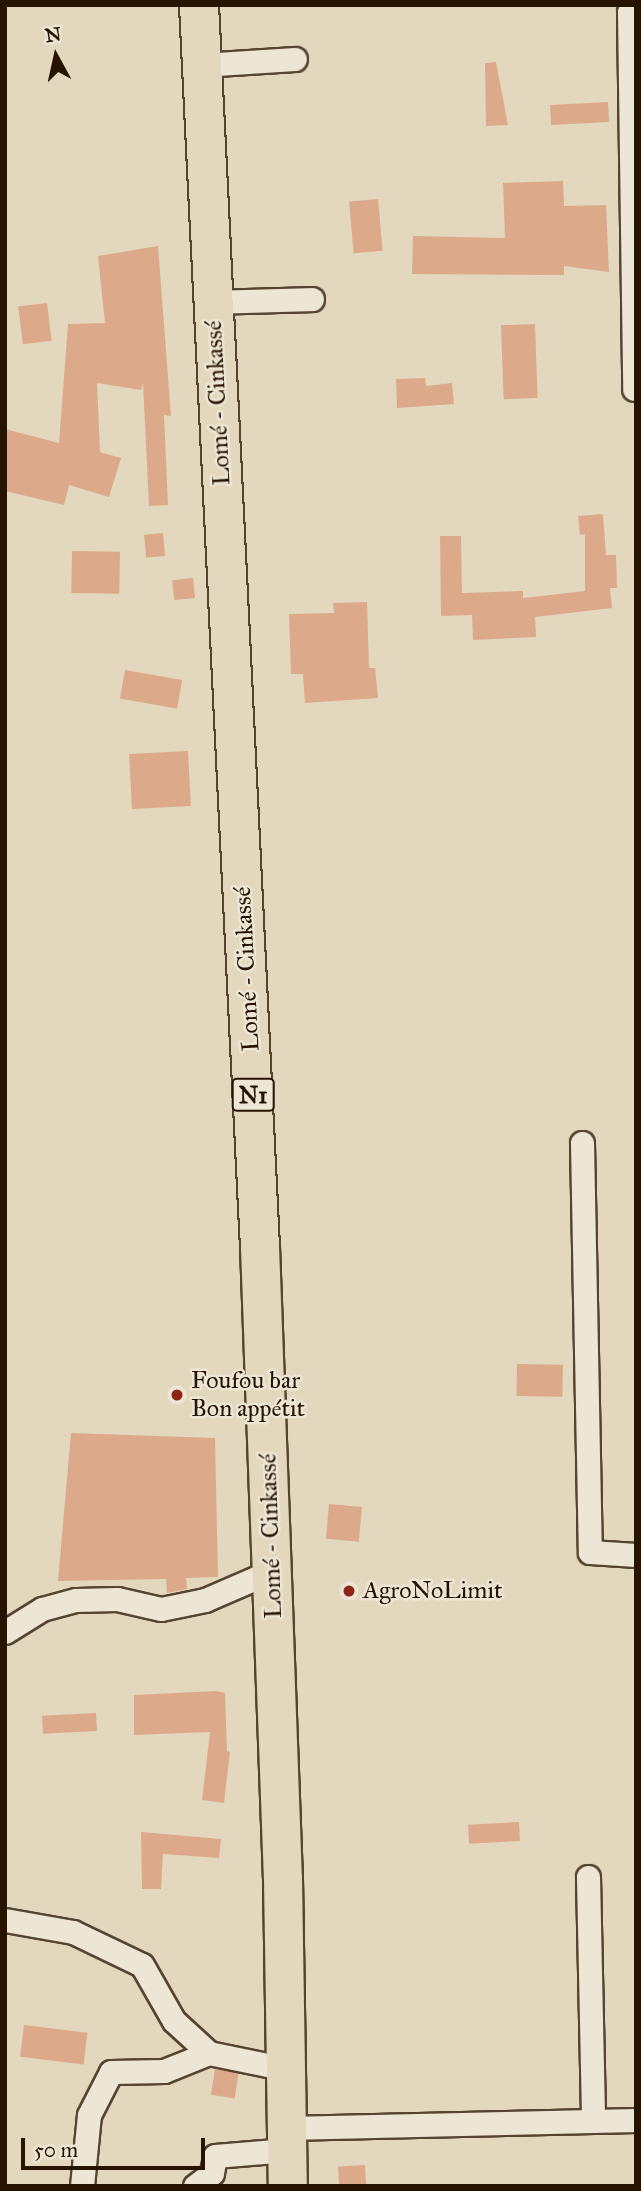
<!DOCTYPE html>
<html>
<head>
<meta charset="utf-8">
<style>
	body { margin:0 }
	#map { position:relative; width:641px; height:2191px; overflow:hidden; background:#e3d8be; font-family:"IM FELL Great Primer",serif }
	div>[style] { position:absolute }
	.building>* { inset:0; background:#dcaa8a; transform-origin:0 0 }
	.roads { filter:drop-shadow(2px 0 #554430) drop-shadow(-2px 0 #554430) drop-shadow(0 2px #554430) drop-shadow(0 -2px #554430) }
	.minor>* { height:23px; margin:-11.5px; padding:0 11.5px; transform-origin:11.5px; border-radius:11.5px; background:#ede6d5 }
	.trunk>* { height:38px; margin:-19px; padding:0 19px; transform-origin:19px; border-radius:19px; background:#e3d8be }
	.dots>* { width:19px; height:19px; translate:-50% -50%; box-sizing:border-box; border:4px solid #ede6d5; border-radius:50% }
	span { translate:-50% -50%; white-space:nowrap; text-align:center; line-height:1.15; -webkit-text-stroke:5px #ede6d5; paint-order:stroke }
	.shield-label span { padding:2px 5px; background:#ede6d5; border:2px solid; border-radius:5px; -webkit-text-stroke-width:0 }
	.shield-label { font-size:23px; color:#261300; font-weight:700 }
	.street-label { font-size:24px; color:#261300 }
	.poi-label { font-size:24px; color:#261300 }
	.left { translate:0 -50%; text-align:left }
	.frame { position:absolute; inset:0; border:7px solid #261300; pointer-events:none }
	.north { position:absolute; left:21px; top:21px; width:70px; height:70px; -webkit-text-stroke:5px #ede6d5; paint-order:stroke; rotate:352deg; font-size:19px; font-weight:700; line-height:28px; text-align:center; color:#261300 }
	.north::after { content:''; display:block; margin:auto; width:24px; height:32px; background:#261300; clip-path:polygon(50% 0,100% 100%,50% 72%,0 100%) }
	.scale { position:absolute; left:21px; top:2138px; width:184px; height:32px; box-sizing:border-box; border:4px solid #261300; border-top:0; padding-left:9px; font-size:21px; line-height:24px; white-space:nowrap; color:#261300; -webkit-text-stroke:5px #ede6d5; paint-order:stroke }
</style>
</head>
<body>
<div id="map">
	<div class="building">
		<div style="clip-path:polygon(496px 62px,508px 125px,486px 126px,485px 63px)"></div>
		<div style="left:608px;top:102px;width:20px;height:58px;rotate:87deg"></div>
		<div style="clip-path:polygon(563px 181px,564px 206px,606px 205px,609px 272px,564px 266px,564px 275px,412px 274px,413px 236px,505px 238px,503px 183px)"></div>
		<div style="left:378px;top:199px;width:52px;height:29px;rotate:85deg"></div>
		<div style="clip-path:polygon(158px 246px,171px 416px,164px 415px,168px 505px,149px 506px,143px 383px,141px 390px,97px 383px,100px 452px,121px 458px,109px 497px,69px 485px,64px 505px,5px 491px,5px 429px,59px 443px,68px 324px,105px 323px,98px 256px)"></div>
		<div style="left:47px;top:303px;width:38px;height:29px;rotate:83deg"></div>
		<div style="left:535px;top:324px;width:74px;height:34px;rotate:88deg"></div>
		<div style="clip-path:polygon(425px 378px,426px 386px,452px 383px,454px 404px,397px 408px,396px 379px)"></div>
		<div style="clip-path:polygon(603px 514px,606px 555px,616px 555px,617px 588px,610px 588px,612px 608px,535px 617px,536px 637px,473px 640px,472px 615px,441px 616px,440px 536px,461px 536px,462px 593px,523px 591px,523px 598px,585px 591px,585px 534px,580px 535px,578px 516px)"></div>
		<div style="left:163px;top:533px;width:23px;height:19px;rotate:85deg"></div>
		<div style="left:72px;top:551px;width:48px;height:42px;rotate:1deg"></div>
		<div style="left:193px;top:578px;width:20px;height:21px;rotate:84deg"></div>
		<div style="clip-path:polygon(367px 602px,369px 668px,375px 668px,378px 698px,305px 703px,303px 674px,291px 674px,289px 614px,334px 613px,333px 603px)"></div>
		<div style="left:125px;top:670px;width:58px;height:29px;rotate:10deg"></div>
		<div style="left:188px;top:751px;width:55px;height:59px;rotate:87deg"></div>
		<div style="left:517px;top:1364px;width:46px;height:32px;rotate:1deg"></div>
		<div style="clip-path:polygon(71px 1433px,215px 1438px,218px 1577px,186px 1578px,187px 1589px,167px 1593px,166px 1579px,58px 1581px)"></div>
		<div style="left:329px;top:1504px;width:33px;height:35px;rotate:5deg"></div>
		<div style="clip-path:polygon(216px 1691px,225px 1693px,227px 1751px,230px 1752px,224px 1803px,202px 1800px,210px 1732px,134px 1735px,134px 1695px)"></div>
		<div style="left:96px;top:1713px;width:18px;height:54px;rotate:87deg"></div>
		<div style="left:519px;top:1822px;width:19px;height:51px;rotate:87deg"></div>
		<div style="clip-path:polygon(141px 1832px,221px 1839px,219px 1858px,163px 1854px,161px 1889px,142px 1889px)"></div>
		<div style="left:24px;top:2025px;width:64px;height:32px;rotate:7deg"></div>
		<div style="left:215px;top:2069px;width:24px;height:26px;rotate:9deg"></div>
		<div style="left:365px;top:2165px;width:21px;height:27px;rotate:87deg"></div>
	</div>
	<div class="roads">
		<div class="minor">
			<div style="left:629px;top:12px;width:377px;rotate:89.2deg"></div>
			<div style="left:201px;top:65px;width:94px;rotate:-3.7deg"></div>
			<div style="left:213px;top:302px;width:99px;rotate:-1.7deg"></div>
			<div style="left:582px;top:1143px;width:409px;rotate:88.9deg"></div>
			<div style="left:590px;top:1552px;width:46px;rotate:3.7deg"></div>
			<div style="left:5px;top:1632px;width:44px;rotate:-31.9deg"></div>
			<div style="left:42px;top:1609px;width:35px;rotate:-15deg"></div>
			<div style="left:76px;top:1600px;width:41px;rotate:-1.4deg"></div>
			<div style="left:117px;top:1599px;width:45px;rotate:12.8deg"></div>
			<div style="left:161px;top:1609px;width:45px;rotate:-11.6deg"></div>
			<div style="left:205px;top:1600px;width:73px;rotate:-23.4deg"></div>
			<div style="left:588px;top:1877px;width:244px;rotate:88.8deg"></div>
			<div style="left:5px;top:1920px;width:69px;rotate:10deg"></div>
			<div style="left:73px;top:1932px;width:76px;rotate:25.6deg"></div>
			<div style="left:142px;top:1965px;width:64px;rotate:60.3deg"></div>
			<div style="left:174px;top:2021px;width:47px;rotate:42.4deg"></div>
			<div style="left:209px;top:2053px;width:79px;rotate:11.7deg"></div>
			<div style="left:287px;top:2128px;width:349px;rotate:-1.3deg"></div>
			<div style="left:82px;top:2186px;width:71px;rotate:-84.4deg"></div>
			<div style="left:89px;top:2115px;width:48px;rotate:-62.9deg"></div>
			<div style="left:111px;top:2072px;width:53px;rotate:-1.1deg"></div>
			<div style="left:164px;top:2071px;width:48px;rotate:-21.8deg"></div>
			<div style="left:195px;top:2186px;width:21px;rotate:-37deg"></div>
			<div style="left:212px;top:2173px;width:17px;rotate:-80deg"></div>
			<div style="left:215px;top:2156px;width:72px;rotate:-4.8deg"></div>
		</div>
		<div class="trunk">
			<div style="left:199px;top:5px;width:1243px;rotate:87.19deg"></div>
			<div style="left:260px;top:1247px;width:632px;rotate:87.92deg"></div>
			<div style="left:283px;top:1879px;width:307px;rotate:89.1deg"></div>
		</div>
	</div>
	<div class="dots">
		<div style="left:177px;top:1395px;background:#8f2418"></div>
		<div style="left:349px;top:1591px;background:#8f2418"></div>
	</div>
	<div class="shield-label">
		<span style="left:253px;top:1095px">N1</span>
	</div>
	<div class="street-label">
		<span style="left:218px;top:403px;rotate:-93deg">Lomé - Cinkassé</span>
		<span style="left:247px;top:969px;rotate:-93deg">Lomé - Cinkassé</span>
		<span style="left:271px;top:1536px;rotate:-92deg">Lomé - Cinkassé</span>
	</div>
	<div class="poi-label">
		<span class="left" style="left:191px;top:1395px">Foufou bar<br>Bon appétit</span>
		<span class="left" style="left:363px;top:1591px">AgroNoLimit</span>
	</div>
	<div class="frame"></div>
	<div class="north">N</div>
	<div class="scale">50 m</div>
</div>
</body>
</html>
